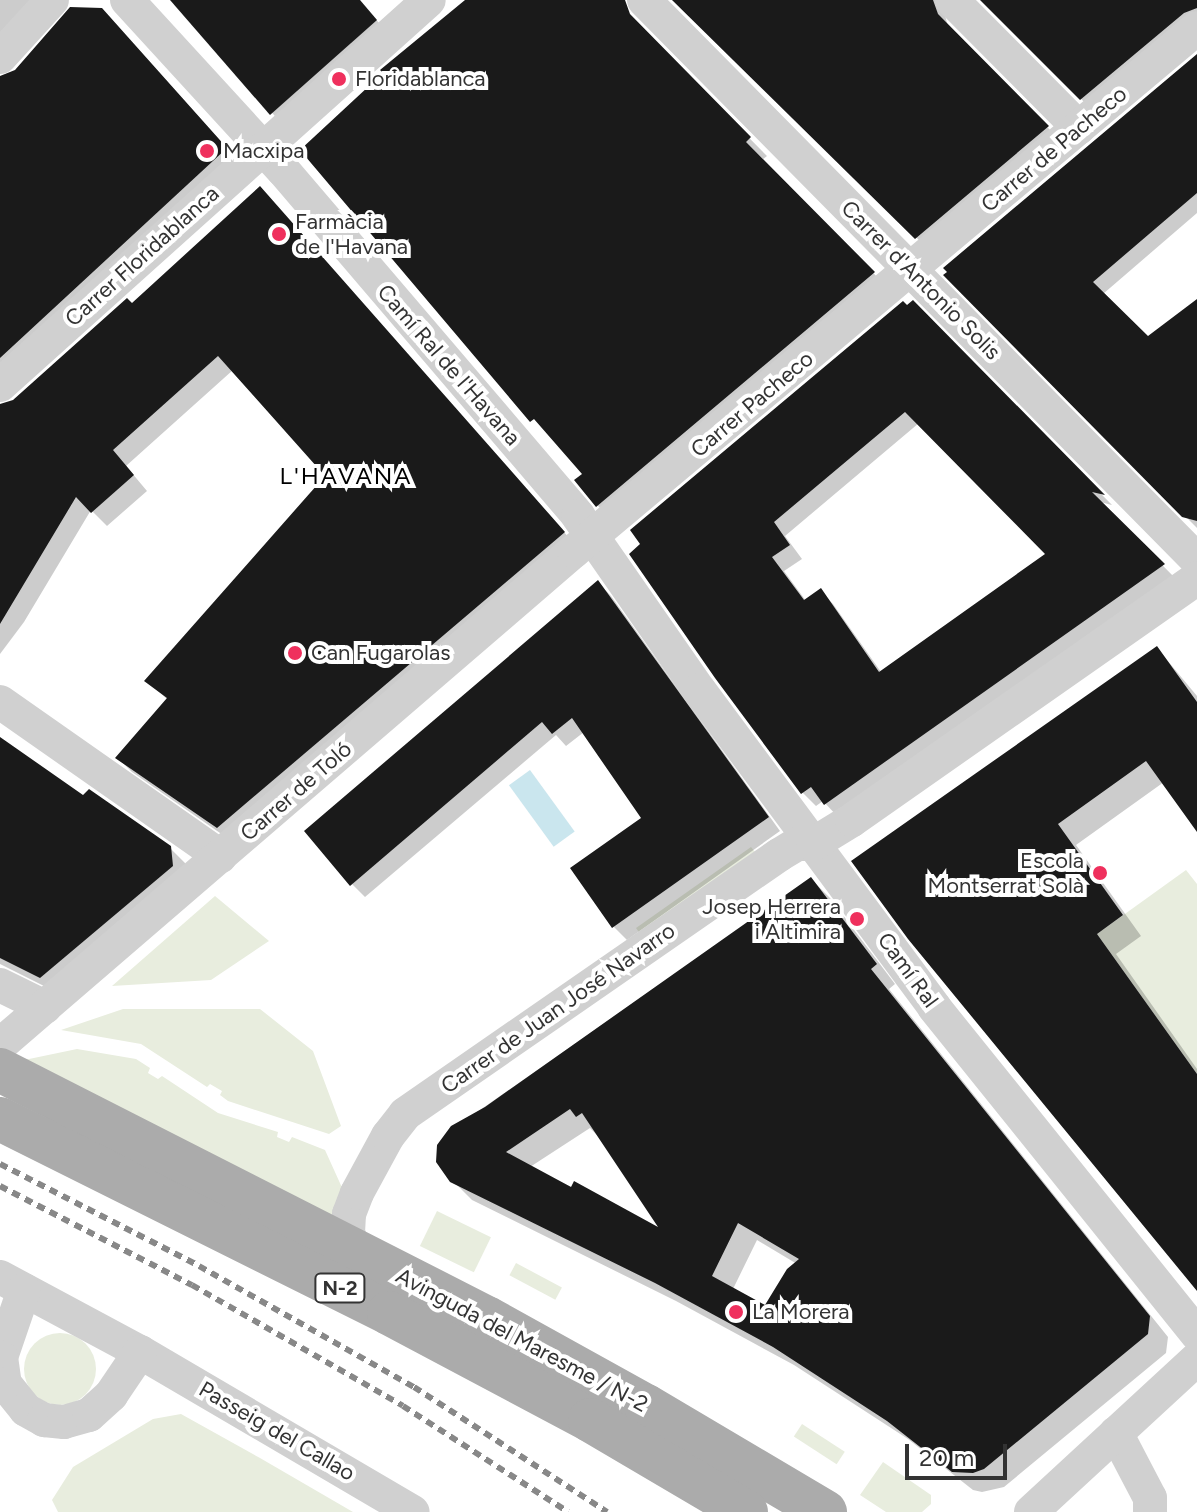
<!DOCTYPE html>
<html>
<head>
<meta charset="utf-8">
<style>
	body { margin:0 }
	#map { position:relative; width:1197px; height:1512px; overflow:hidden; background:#fff; font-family:Figtree,sans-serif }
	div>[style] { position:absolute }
	.green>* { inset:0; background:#e8edde; transform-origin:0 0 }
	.round { border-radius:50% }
	.water>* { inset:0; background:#cae6ee; transform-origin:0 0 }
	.shadow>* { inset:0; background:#0003 }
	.building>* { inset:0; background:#1a1a1a }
	.minor>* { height:34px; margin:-17px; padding:0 17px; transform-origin:17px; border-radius:17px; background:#d0d0d0 }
	.primary>* { height:44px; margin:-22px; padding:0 22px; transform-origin:22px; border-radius:22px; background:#ababab }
	.rail>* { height:6px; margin-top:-3px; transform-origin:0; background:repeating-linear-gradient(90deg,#888 0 8px,transparent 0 14px) }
	.dots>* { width:22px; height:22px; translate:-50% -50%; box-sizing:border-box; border:4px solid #fff; border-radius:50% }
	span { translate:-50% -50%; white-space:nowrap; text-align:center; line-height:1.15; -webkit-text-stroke:8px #fff; paint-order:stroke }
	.shield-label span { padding:2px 6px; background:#fff; border:2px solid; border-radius:6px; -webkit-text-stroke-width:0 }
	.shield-label { font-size:20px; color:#333; font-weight:700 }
	.poi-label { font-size:22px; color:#333 }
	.left { translate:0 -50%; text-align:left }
	.right { translate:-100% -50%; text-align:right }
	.street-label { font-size:22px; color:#333 }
	.neighbourhood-label { font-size:24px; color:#000; letter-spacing:2px }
	.scale { position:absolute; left:905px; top:1444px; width:102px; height:36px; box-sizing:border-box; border:4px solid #333; border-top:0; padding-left:10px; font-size:24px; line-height:28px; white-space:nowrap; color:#333; -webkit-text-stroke:6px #fff; paint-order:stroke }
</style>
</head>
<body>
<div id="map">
	<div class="green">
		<div style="clip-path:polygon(751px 847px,760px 858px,643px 938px,636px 928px)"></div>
		<div style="clip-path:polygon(1186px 870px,1197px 884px,1197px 1074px,1097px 934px)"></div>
		<div style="clip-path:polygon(215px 896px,269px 941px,211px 980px,112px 986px)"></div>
		<div style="clip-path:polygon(123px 1009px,260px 1009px,313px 1051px,341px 1126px,329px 1134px,228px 1101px,220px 1095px,222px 1091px,210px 1084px,207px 1087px,141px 1044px,61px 1030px)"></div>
		<div style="clip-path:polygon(77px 1049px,136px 1059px,150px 1068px,148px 1073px,158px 1079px,162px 1076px,218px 1113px,278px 1132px,277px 1137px,289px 1142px,292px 1137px,325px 1150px,344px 1192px,330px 1220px,8px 1058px,29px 1059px)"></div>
		<div style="left:437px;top:1211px;width:60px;height:39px;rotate:26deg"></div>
		<div style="left:516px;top:1263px;width:52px;height:14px;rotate:28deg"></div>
		<div class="round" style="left:24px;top:1333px;width:72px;height:72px"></div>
		<div style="clip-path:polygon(181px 1414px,260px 1458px,353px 1512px,58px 1512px,52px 1500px,73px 1467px,153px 1419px)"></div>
		<div style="left:802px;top:1424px;width:51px;height:15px;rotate:33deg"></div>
		<div style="clip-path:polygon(883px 1462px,931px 1495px,931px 1504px,922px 1512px,886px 1512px,860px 1495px)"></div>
	</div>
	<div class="water">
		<div style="left:530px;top:770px;width:76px;height:26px;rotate:54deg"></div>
	</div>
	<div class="shadow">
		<div style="clip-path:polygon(0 0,54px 0,0 65px)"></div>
		<div style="clip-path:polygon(172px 0,359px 0,386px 31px,282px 124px)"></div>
		<div style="clip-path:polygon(468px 0,605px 0,646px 33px,767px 156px,762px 160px,891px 291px,615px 522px,597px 505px,584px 474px)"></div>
		<div style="clip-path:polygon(675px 0,947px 0,943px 7px,948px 27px,1058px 138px,927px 248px)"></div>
		<div style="clip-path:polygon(983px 0,1197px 0,1197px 22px,1092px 110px)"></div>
		<div style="clip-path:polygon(118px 27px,242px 165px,0 384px,0 77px)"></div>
		<div style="clip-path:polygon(1197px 57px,1197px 213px,1103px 294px,1148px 338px,1197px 302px,1197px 528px,946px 275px)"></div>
		<div style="clip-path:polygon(274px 203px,578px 548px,233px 842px,132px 772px,118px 758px,168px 700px,147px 681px,328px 476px,233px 370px,126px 466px,147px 491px,107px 526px,91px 510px,24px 622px,0 654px,0 424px,132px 306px)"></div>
		<div style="clip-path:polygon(evenodd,912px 303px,1112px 505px,1100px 502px,1176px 579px,838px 817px,823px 801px,816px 806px,803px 793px,631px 554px,912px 303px,919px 423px,1048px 554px,881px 672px,833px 604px,820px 591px,806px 601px,784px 571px,802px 559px,785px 536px,919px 423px)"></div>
		<div style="clip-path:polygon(598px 582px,611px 596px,780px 831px,627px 940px,614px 927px,644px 818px,584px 732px,566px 746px,556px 735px,365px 897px,352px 884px)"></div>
		<div style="clip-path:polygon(1157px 648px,1197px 696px,1197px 825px,1164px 782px,1076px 845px,1141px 936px,1116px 954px,1197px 1069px,1197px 1286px,910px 937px)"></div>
		<div style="clip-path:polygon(0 739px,83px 798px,170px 848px,185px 863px,186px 881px,56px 992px,0 964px)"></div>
		<div style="clip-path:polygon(evenodd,811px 879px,830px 898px,895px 984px,889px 989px,1168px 1337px,1166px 1353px,1004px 1487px,982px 1492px,973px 1490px,908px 1439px,794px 1365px,676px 1301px,472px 1200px,452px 1180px,450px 1131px,811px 879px,590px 1128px,597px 1135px,666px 1233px,530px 1167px,590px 1128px,811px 879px,757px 1240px,797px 1264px,766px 1308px,733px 1289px,757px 1240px)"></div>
	</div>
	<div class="building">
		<div style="clip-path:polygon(170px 0,360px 0,377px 20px,270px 115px)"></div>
		<div style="clip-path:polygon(465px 0,625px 0,630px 14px,751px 137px,746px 142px,875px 272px,596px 507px,574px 480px,582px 474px,534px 419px,530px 422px,300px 150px,383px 73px,380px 70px)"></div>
		<div style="clip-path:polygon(672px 0,933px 0,938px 14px,1049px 126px,915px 239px)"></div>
		<div style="clip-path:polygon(980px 0,1197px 0,1197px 8px,1184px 13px,1080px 100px)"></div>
		<div style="clip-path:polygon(70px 7px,102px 8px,227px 148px,0 358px,0 76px,15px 70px)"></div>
		<div style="clip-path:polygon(1197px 54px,1197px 193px,1093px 282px,1148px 336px,1197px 299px,1197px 521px,1182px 517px,943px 275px,947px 272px,943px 268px)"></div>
		<div style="clip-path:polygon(260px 186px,565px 532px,217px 828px,115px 758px,167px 698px,144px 681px,325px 476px,218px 356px,113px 450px,134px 475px,91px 513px,76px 497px,0 624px,0 404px,13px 400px,127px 298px,132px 303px)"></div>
		<div style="clip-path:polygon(evenodd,913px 300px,1105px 495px,1092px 492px,1165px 564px,824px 805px,811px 787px,801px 794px,715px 678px,629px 554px,640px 544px,630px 530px,903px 301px,907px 305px,913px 300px,905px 412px,1045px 554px,879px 672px,821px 588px,804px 600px,772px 557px,790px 545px,774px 522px,905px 412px)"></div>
		<div style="clip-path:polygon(598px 580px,769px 817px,612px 928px,570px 868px,641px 818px,572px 718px,552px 734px,542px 722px,350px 886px,304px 831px)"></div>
		<div style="clip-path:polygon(1157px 646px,1197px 702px,1197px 832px,1146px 761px,1058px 824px,1123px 915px,1097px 934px,1197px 1074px,1197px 1291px,908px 939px,851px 861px)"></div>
		<div style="clip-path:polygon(0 737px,83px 795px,89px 789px,171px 846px,173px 866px,40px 978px,0 958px)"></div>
		<div style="clip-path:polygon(evenodd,811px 877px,877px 964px,871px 969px,1150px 1316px,1148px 1334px,984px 1469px,973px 1473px,952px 1472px,887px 1421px,773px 1347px,655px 1283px,450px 1182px,436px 1162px,437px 1145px,451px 1126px,485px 1107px,811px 877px,570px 1109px,576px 1117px,582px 1113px,658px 1227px,574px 1181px,571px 1187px,506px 1152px,570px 1109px,811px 877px,738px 1223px,799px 1259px,787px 1269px,765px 1305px,712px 1276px,738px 1223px)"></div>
	</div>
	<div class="minor">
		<div style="left:127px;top:0;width:231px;rotate:47.5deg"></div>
		<div style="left:283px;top:170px;width:455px;rotate:49.5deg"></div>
		<div style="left:578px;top:516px;width:212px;rotate:55.2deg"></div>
		<div style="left:699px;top:690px;width:395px;rotate:53.4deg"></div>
		<div style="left:934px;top:1007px;width:420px;rotate:51.2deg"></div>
		<div style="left:644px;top:0;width:787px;rotate:45.36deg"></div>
		<div style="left:952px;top:0;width:180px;rotate:45.2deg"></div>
		<div style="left:0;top:57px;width:77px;rotate:-47.6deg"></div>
		<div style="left:0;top:385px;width:576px;rotate:-41.91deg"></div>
		<div style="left:0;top:702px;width:269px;rotate:35deg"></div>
		<div style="left:0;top:985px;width:50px;rotate:26.1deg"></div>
		<div style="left:0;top:1045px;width:757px;rotate:-40.72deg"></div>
		<div style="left:574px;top:551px;width:813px;rotate:-40.01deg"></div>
		<div style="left:355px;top:1252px;width:20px;rotate:-110deg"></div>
		<div style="left:348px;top:1233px;width:19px;rotate:-87deg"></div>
		<div style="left:349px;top:1214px;width:22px;rotate:-69deg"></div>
		<div style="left:357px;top:1193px;width:65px;rotate:-61.5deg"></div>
		<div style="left:388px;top:1136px;width:28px;rotate:-52deg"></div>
		<div style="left:405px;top:1114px;width:455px;rotate:-34.7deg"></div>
		<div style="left:779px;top:855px;width:21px;rotate:-31deg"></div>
		<div style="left:797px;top:844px;width:16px"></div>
		<div style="left:813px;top:844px;width:46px;rotate:-31.6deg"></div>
		<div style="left:852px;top:820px;width:421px;rotate:-35deg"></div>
		<div style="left:0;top:1277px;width:159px;rotate:28.2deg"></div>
		<div style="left:140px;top:1352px;width:316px;rotate:30.4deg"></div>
		<div style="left:24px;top:1290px;width:71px;rotate:108.9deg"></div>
		<div style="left:1px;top:1357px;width:27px;rotate:82deg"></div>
		<div style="left:5px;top:1384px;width:33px;rotate:51deg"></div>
		<div style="left:26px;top:1410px;width:21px;rotate:29deg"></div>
		<div style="left:44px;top:1420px;width:20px;rotate:6deg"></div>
		<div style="left:64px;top:1422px;width:26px;rotate:-16deg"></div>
		<div style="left:89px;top:1415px;width:30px;rotate:-42deg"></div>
		<div style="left:111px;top:1395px;width:52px;rotate:-56deg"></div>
		<div style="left:1116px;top:1433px;width:73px;rotate:62.4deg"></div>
		<div style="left:1150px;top:1498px;width:14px;rotate:90deg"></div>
		<div style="left:1031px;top:1512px;width:226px;rotate:-42.7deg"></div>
	</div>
	<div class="primary">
		<div style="left:0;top:1070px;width:547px;rotate:26.99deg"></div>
		<div style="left:487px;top:1318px;width:182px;rotate:29deg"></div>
		<div style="left:646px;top:1406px;width:208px;rotate:30.6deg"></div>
		<div style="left:0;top:1119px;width:435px;rotate:26.5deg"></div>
		<div style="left:389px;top:1313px;width:228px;rotate:28deg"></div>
		<div style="left:590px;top:1420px;width:181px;rotate:30.5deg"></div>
	</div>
	<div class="rail">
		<div style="left:0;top:1164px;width:224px;rotate:27.1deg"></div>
		<div style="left:199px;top:1266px;width:247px;rotate:29.4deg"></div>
		<div style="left:414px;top:1387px;width:230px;rotate:32.9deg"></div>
		<div style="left:0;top:1186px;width:216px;rotate:27.3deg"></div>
		<div style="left:192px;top:1285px;width:243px;rotate:29.8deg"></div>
		<div style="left:403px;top:1406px;width:196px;rotate:32.7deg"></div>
	</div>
	<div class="dots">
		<div style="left:339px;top:79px;background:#ef305d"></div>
		<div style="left:207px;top:151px;background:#ef305d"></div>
		<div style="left:279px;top:234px;background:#ef305d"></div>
		<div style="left:295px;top:653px;background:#ef305d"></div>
		<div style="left:1100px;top:873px;background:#ef305d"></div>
		<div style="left:857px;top:919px;background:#ef305d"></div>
		<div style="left:736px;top:1312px;background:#ef305d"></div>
	</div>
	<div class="shield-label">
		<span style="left:340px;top:1288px">N-2</span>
	</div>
	<div class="poi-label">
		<span class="left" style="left:355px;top:79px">Floridablanca</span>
		<span class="left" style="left:223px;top:151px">Macxipa</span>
		<span class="left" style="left:295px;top:234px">Farmàcia<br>de l'Havana</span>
		<span class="left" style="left:311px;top:653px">Can Fugarolas</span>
		<span class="right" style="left:1084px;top:873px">Escola<br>Montserrat Solà</span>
		<span class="right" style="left:841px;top:919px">Josep Herrera<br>i Altimira</span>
		<span class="left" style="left:752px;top:1312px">La Morera</span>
	</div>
	<div class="street-label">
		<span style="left:1054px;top:149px;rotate:-40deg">Carrer de Pacheco</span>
		<span style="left:142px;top:256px;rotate:-42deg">Carrer Floridablanca</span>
		<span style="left:921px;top:280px;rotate:45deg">Carrer d'Antonio Solis</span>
		<span style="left:449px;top:365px;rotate:49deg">Camí Ral de l'Havana</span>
		<span style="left:752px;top:404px;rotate:-40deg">Carrer Pacheco</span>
		<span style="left:296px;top:791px;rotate:-41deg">Carrer de Toló</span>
		<span style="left:908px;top:970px;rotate:54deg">Camí Ral</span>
		<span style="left:558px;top:1008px;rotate:-35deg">Carrer de Juan José Navarro</span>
		<span style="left:522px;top:1340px;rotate:28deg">Avinguda del Maresme / N-2</span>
		<span style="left:277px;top:1431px;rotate:30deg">Passeig del Callao</span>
	</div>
	<div class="neighbourhood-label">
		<span style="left:346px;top:476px">L'HAVANA</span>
	</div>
	<div class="scale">20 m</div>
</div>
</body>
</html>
